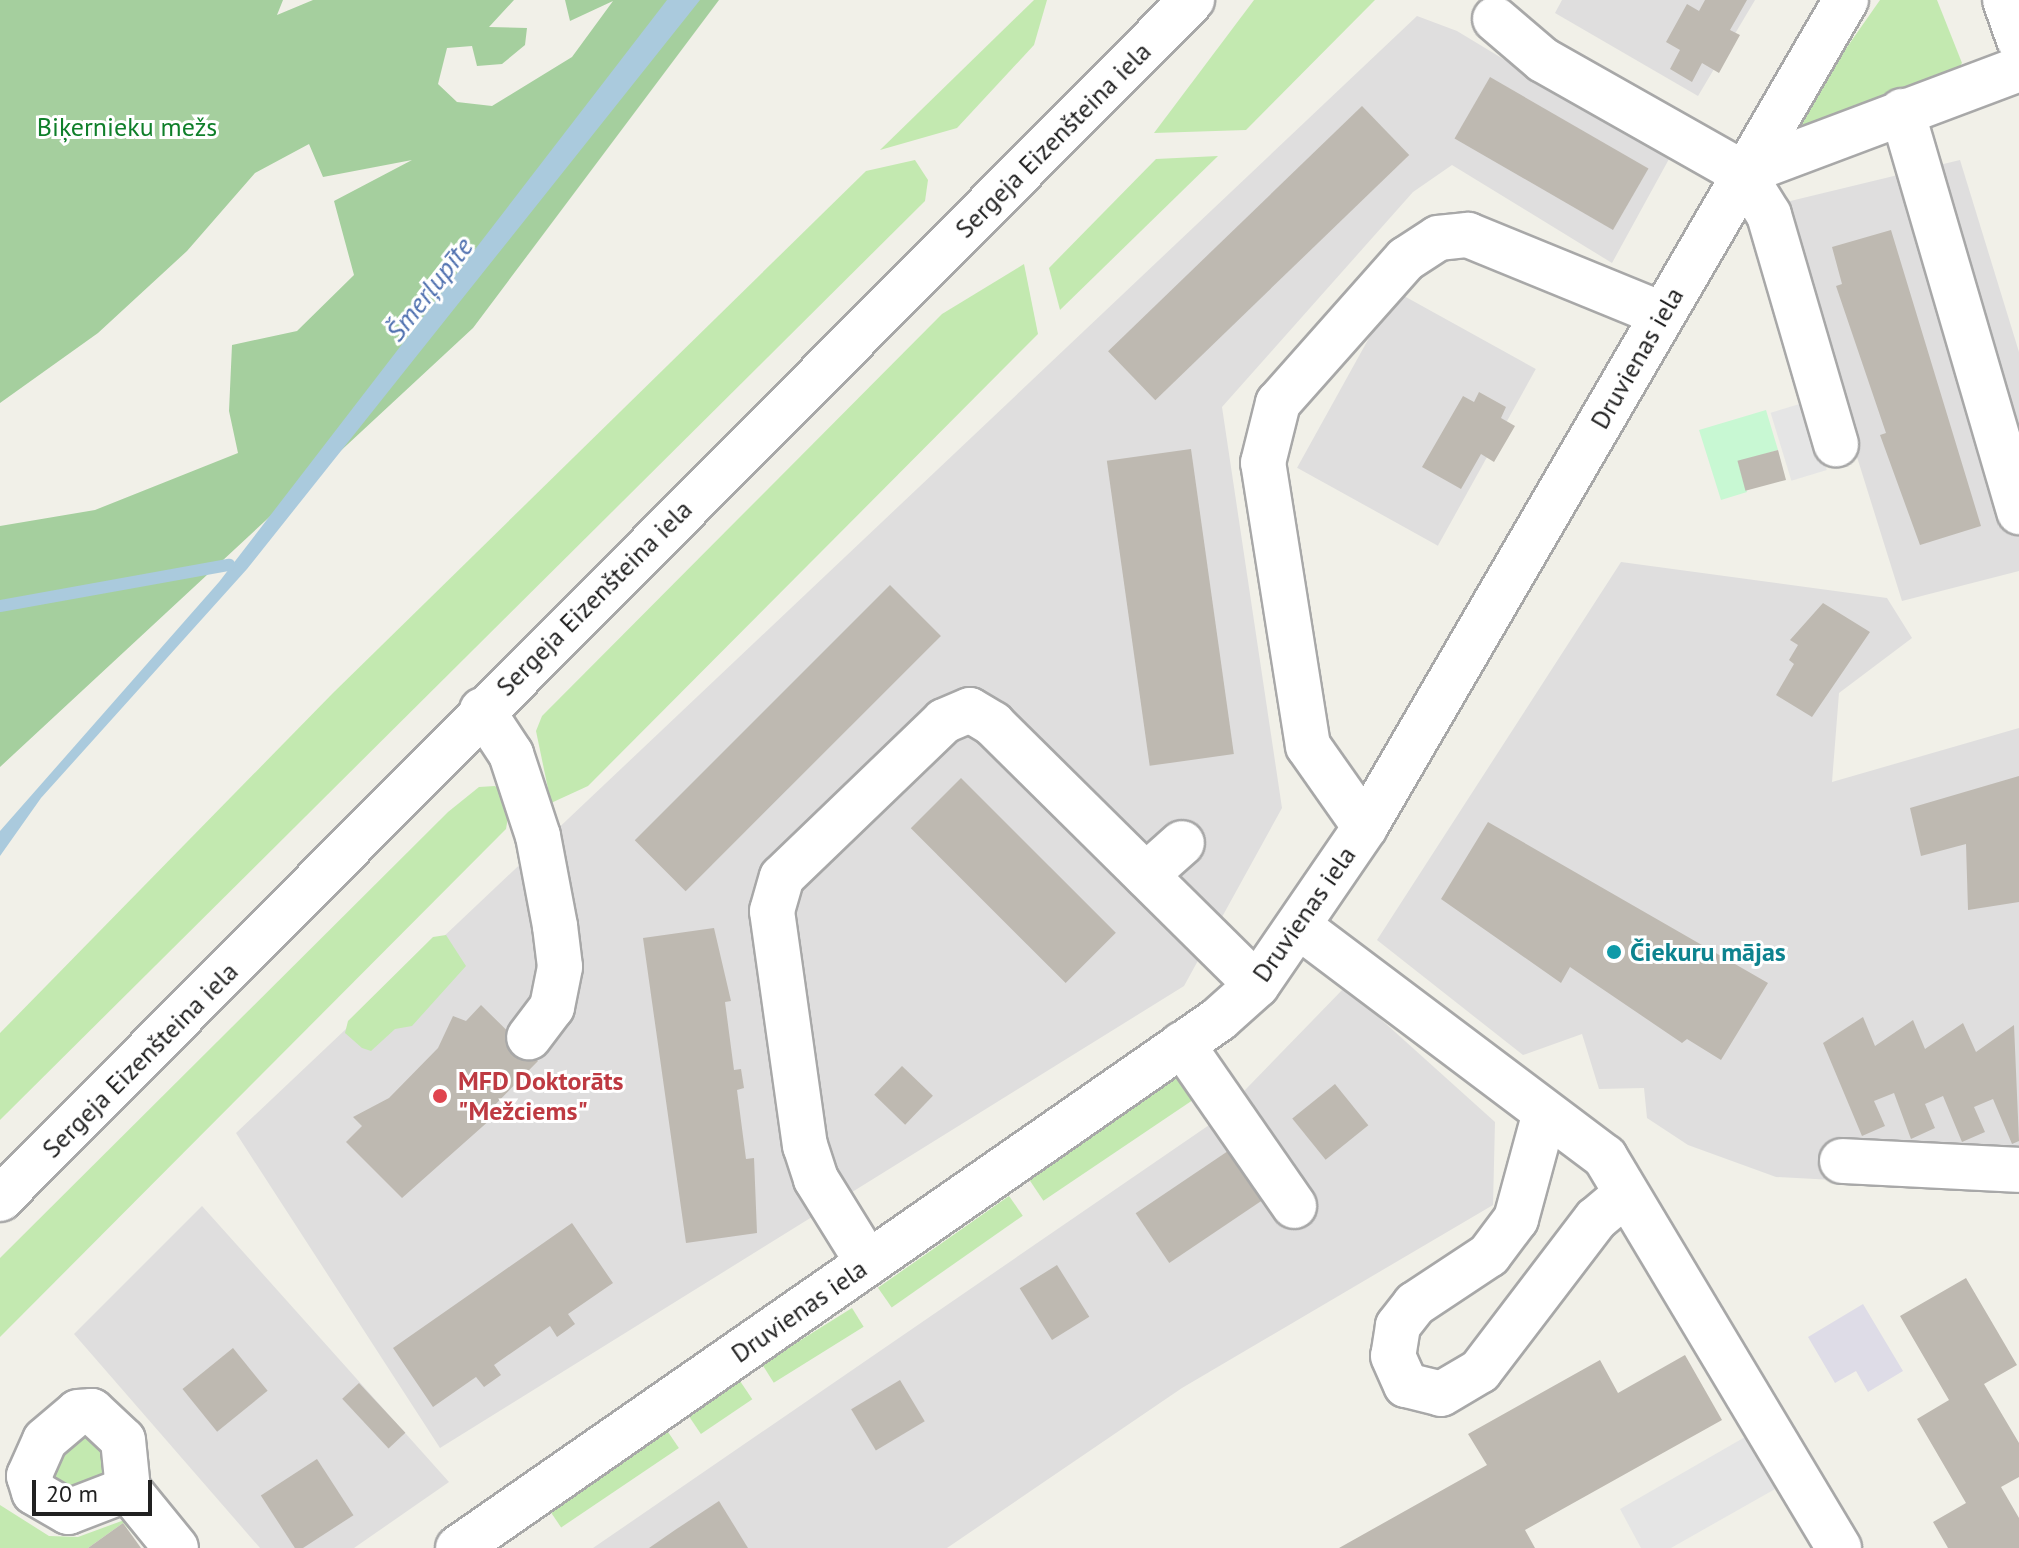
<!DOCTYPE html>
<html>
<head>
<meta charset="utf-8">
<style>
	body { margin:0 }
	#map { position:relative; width:2019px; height:1548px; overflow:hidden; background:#f1f0e8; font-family:"PT Sans",sans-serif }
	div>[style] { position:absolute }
	.residential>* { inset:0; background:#dfdede; transform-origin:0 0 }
	.grass>* { inset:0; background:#c3e9b0; transform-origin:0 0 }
	.forest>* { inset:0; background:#a5cf9e }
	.park>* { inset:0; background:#c8f8d3 }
	.parking>* { inset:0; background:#e5e5e5; transform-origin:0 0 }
	.plaza>* { inset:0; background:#dedce7 }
	.water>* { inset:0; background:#aacadd }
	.stream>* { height:12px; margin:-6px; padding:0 6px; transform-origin:6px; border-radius:6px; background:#aacadd }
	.building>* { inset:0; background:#beb9b1; transform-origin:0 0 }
	.roads { filter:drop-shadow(2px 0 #a8a8a8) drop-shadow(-2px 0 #a8a8a8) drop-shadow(0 2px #a8a8a8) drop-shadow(0 -2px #a8a8a8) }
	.minor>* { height:44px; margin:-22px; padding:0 22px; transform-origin:22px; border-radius:22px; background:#fff }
	.dots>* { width:22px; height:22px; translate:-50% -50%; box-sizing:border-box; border:4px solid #fff; border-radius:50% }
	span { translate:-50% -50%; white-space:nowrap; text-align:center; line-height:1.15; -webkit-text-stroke:6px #fff; paint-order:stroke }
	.park-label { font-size:26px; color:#0f7f2a }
	.street-label { font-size:26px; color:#212121 }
	.culture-label { font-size:26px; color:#0d838f; font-weight:700 }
	.left { translate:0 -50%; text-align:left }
	.health-label { font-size:26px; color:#be3a42; font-weight:700 }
	.water-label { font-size:28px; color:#4f70af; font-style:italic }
	.scale { position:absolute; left:32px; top:1480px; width:120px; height:36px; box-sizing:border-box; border:4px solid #212121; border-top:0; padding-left:10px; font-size:24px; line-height:28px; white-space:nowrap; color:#212121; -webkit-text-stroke:6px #fff; paint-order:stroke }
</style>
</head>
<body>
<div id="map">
	<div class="residential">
		<div style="clip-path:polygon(1562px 0,1755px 0,1698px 96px,1555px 13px)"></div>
		<div style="clip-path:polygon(1417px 16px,1457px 31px,1669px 159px,1612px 263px,1452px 165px,1413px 192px,1222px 407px,1282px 808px,1184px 986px,440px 1448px,236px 1133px)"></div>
		<div style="clip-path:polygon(1960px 160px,2019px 352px,2019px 571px,1902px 601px,1778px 204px)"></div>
		<div style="left:1395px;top:291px;width:161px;height:202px;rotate:29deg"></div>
		<div style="clip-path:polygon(1621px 562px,1887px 598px,1912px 638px,1839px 693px,1832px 782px,2019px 728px,2019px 1190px,1776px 1177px,1688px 1145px,1647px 1118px,1644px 1088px,1599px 1089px,1582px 1034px,1523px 1055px,1377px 940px)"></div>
		<div style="clip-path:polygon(1345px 987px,1495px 1122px,1493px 1205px,1182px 1388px,947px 1548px,593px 1548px,1215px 1121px)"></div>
		<div style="clip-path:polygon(202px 1206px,449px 1482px,354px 1548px,260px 1548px,74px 1334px)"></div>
	</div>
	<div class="grass">
		<div style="clip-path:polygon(1034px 0,1047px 0,1034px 45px,957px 128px,880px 150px)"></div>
		<div style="clip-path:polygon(1254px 0,1375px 0,1246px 130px,1154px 133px)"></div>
		<div style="clip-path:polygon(1880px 0,1937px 0,1962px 63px,1954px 75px,1807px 137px,1789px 130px)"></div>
		<div style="clip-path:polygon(1218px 156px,1060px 310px,1049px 268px,1156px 159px)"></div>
		<div style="clip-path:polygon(915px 160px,928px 180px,925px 201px,0 1120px,0 1033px,333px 693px,866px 171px)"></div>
		<div style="clip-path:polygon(1024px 264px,1038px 334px,588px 786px,551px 803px,536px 731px,542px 716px,942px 314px)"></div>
		<div style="clip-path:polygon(495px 786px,511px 800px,506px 829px,0 1337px,0 1258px,448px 812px,479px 787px)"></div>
		<div style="clip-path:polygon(446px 935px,466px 966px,412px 1026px,395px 1029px,371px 1051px,362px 1048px,345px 1033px,348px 1021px,433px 937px)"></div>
		<div style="left:1180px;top:1076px;width:27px;height:183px;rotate:56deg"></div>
		<div style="left:1009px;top:1196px;width:24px;height:160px;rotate:55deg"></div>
		<div style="left:852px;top:1308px;width:22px;height:106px;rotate:58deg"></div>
		<div style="left:740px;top:1381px;width:22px;height:62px;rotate:56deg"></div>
		<div style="clip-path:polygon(89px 1428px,112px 1463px,97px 1489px,52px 1492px,46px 1463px)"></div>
		<div style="left:666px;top:1429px;width:23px;height:142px;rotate:56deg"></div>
		<div style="clip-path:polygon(0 1505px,49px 1536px,78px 1537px,127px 1519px,146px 1548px,123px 1523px,88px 1548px,0 1548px)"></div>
	</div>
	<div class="forest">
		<div style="clip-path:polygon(0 0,283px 0,277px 15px,313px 0,514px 0,489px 27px,527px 28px,525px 45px,502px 64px,477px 66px,472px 46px,447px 48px,438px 84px,457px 102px,492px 106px,572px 57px,613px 1px,570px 21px,565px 0,719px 0,473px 328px,0 767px,0 526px,95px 510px,238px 453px,229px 411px,232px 345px,297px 331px,354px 275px,334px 201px,412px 160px,323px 177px,309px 144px,255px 173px,187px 251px,98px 333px,0 403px)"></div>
	</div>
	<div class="park">
		<div style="clip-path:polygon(1766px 410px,1778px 450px,1738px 462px,1747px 492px,1721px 500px,1699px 430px)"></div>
	</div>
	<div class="parking">
		<div style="left:1806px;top:402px;width:71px;height:37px;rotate:73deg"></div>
		<div style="clip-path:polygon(1752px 1433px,1782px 1485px,1671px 1548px,1641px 1548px,1620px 1509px)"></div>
	</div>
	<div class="plaza">
		<div style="clip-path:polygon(1863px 1304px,1903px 1371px,1868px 1392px,1856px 1371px,1835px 1383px,1808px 1337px)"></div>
	</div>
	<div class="water">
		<div style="clip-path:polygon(667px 0,700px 0,247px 569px,41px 798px,0 856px,0 831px,219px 582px)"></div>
	</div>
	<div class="stream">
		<div style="left:0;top:606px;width:233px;rotate:-10.2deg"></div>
	</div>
	<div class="building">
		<div style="clip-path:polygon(1705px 0,1747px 0,1730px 30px,1740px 35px,1719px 73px,1702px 63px,1692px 82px,1670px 69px,1680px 50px,1666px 42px,1687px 4px,1699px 11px)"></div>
		<div style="left:1490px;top:77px;width:183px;height:71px;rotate:30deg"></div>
		<div style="left:1362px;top:106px;width:68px;height:353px;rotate:46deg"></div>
		<div style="clip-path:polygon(1891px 230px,1981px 526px,1920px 545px,1880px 435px,1886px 433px,1836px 286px,1842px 284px,1832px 247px)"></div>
		<div style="clip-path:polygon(1479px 392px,1506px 407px,1501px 418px,1515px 426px,1494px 462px,1481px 454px,1461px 489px,1422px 467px,1463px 396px,1474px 402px)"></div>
		<div style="left:1191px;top:449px;width:308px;height:85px;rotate:82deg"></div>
		<div style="left:1778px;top:450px;width:31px;height:42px;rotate:75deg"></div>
		<div style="left:890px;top:585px;width:72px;height:361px;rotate:45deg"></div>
		<div style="clip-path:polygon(1823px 603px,1870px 632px,1812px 717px,1776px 695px,1794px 664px,1789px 660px,1798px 645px,1790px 640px)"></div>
		<div style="clip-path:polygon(2019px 776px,2019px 902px,1968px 910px,1966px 844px,1921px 856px,1910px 808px)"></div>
		<div style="left:961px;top:778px;width:219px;height:71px;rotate:45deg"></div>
		<div style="clip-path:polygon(1488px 822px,1768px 983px,1721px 1060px,1687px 1039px,1682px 1043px,1570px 967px,1561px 983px,1441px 899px)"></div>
		<div style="clip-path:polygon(714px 928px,731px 1001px,725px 1002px,734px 1070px,741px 1069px,744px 1088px,737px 1090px,746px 1159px,754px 1158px,757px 1233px,686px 1243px,643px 938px)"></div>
		<div style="clip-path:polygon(481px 1005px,538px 1061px,486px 1114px,491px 1119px,402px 1198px,346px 1142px,362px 1126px,353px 1117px,389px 1098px,438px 1048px,453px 1016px,466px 1021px)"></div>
		<div style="clip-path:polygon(1863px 1017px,1875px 1046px,1913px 1020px,1925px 1049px,1963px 1023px,1976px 1052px,2014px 1025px,2019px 1141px,2012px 1144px,1993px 1099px,1974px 1107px,1985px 1132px,1962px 1142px,1943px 1096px,1925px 1104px,1935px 1128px,1911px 1139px,1894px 1093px,1874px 1101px,1885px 1126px,1862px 1136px,1823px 1043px)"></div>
		<div style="left:902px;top:1066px;width:43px;height:40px;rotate:44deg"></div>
		<div style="left:1335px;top:1084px;width:53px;height:55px;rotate:51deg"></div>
		<div style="left:1231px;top:1149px;width:60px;height:115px;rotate:56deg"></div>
		<div style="clip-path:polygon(572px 1223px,613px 1283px,568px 1314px,575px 1324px,567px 1330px,557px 1337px,550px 1326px,494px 1365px,501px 1375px,484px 1387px,476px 1377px,433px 1407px,393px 1348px)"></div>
		<div style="left:1057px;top:1265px;width:61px;height:44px;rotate:58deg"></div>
		<div style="clip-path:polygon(1966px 1278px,2017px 1365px,1984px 1384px,2019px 1443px,2019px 1477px,2001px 1487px,2019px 1518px,2019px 1548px,1948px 1548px,1933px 1522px,1966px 1503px,1917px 1419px,1949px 1400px,1900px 1316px)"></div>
		<div style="left:233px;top:1348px;width:55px;height:65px;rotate:51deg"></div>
		<div style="clip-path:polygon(1685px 1355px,1722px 1420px,1525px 1530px,1535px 1548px,1339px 1548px,1487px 1465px,1468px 1434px,1600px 1360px,1618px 1393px)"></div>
		<div style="left:900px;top:1380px;width:48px;height:57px;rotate:59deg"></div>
		<div style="left:359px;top:1383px;width:68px;height:23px;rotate:47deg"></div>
		<div style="left:317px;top:1459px;width:67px;height:67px;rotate:57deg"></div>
		<div style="clip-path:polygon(719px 1501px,748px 1548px,649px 1548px,675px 1530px)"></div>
		<div style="clip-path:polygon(123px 1523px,141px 1548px,88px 1548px)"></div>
	</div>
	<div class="roads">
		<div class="minor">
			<div style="left:2005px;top:0;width:42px;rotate:70.7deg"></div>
			<div style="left:1495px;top:19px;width:63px;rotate:40.5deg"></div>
			<div style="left:1543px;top:60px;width:230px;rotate:29.5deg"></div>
			<div style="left:1743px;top:173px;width:49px;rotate:58.2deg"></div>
			<div style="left:1769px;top:215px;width:239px;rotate:73.7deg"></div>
			<div style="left:1902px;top:111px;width:418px;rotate:73.7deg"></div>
			<div style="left:1743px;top:173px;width:295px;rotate:-20.6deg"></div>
			<div style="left:482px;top:710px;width:53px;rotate:56.6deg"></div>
			<div style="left:511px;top:754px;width:86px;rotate:71.8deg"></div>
			<div style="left:538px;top:836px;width:92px;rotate:79.3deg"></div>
			<div style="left:555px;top:926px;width:41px;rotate:83deg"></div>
			<div style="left:560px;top:967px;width:41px;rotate:101.3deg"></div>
			<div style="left:552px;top:1007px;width:38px;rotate:127deg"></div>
			<div style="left:1365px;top:827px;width:99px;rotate:-125.1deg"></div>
			<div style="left:1308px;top:746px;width:287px;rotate:-99deg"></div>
			<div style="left:1263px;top:463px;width:62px;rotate:-76deg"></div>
			<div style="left:1278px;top:403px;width:193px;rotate:-48.4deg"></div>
			<div style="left:1406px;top:259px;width:38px;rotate:-33deg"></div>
			<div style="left:1438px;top:238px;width:30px;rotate:-6deg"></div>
			<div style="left:1468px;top:235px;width:209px;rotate:22.2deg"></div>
			<div style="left:1146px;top:875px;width:48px;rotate:-41.6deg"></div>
			<div style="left:1301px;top:928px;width:381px;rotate:37deg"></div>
			<div style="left:1605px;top:1157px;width:456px;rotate:59.1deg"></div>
			<div style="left:1182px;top:1044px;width:197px;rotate:55.3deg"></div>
			<div style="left:1544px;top:1116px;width:107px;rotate:105.2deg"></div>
			<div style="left:1516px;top:1219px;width:45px;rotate:126.9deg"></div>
			<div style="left:1489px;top:1255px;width:89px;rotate:146.5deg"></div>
			<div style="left:1415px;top:1304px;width:28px;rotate:128deg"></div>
			<div style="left:1398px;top:1326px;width:30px;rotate:99deg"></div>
			<div style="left:1393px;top:1356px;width:32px;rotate:66deg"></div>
			<div style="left:1406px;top:1385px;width:36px;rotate:14deg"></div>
			<div style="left:1441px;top:1394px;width:45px;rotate:-30.5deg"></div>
			<div style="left:1480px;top:1371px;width:191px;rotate:-52.7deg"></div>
			<div style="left:1596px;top:1219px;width:39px;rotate:-40deg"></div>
			<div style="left:1842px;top:1161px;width:177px;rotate:2.9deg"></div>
			<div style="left:0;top:1199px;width:1691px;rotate:-45.17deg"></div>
			<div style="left:868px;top:1263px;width:99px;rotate:-121.8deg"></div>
			<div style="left:816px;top:1179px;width:35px;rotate:-108deg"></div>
			<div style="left:805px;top:1146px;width:237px;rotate:-98deg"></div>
			<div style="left:772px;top:911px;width:35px;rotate:-74deg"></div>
			<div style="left:782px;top:877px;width:225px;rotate:-43.9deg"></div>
			<div style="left:944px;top:721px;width:28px;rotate:-23deg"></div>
			<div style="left:970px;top:710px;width:27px;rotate:31deg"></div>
			<div style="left:993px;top:724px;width:371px;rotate:44.7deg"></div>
			<div style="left:92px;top:1411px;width:42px;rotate:43.1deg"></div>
			<div style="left:123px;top:1440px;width:49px;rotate:84.2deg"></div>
			<div style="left:128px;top:1489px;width:64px;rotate:159deg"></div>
			<div style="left:68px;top:1512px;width:39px;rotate:-150deg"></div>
			<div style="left:34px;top:1492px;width:17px;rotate:-107deg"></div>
			<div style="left:29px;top:1476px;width:39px;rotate:-66deg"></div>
			<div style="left:45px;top:1440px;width:43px;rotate:-40.3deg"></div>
			<div style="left:78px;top:1412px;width:14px;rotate:-4deg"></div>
			<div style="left:128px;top:1489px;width:76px;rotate:50.9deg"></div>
			<div style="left:458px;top:1548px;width:927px;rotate:-34.8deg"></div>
			<div style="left:1219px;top:1019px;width:51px;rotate:-41.8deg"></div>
			<div style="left:1257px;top:985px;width:191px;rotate:-55.6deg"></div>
			<div style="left:1365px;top:827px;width:957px;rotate:-59.82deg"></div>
		</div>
	</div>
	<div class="dots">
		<div style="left:1614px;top:952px;background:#0f9aa8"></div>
		<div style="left:440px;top:1096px;background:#e0444e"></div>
	</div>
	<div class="park-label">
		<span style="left:127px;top:127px">Biķernieku mežs</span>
	</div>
	<div class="street-label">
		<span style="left:1053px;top:140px;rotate:-45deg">Sergeja Eizenšteina iela</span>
		<span style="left:1637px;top:358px;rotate:-60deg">Druvienas iela</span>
		<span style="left:594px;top:598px;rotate:-45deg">Sergeja Eizenšteina iela</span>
		<span style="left:1304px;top:914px;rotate:-55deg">Druvienas iela</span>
		<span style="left:140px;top:1060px;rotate:-45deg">Sergeja Eizenšteina iela</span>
		<span style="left:799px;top:1311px;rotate:-35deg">Druvienas iela</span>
	</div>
	<div class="culture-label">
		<span class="left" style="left:1630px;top:952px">Čiekuru mājas</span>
	</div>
	<div class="health-label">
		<span class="left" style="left:458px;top:1096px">MFD Doktorāts<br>"Mežciems"</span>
	</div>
	<div class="water-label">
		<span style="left:429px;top:289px;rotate:-52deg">Šmerļupīte</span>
	</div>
	<div class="scale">20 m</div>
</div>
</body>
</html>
